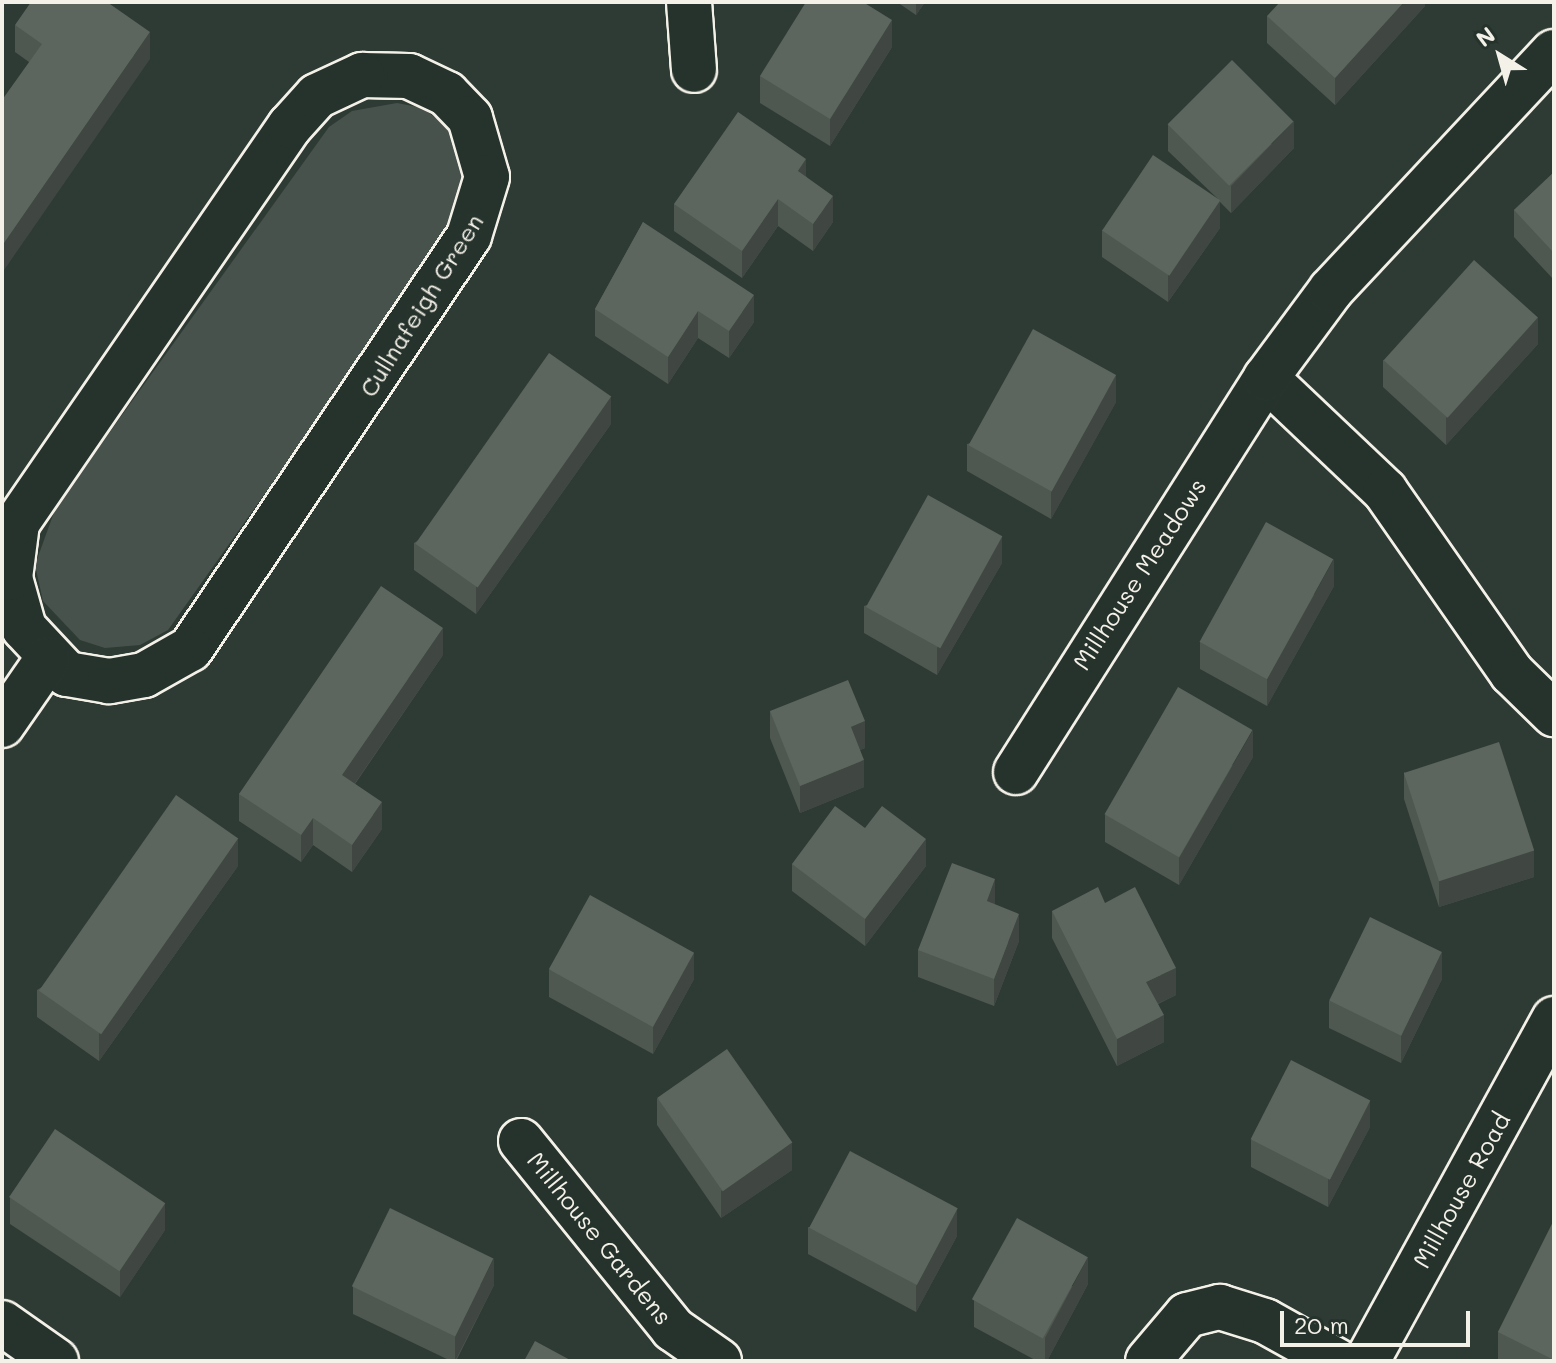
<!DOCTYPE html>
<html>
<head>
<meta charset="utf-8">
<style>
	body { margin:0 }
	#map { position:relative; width:1556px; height:1363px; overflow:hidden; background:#2e3b34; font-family:Mali,sans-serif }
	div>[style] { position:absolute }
	.green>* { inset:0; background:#48524c }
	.roads { filter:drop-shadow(2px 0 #f4f1e8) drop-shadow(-2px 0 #f4f1e8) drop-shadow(0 2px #f4f1e8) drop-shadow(0 -2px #f4f1e8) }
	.minor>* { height:44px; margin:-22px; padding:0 22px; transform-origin:22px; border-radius:22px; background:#26332d }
	.wall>* { inset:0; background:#4f5751 }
	.shaded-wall>* { inset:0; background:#404742 }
	.building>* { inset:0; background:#5c655e; transform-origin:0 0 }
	span { translate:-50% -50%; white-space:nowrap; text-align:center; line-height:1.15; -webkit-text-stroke:7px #26332d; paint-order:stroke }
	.street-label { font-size:24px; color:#f4f1e8 }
	.frame { position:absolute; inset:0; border:4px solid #f4f1e8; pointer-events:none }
	.north { position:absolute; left:1460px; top:16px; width:80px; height:80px; -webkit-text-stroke:6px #26332d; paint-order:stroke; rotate:323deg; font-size:22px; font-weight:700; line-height:32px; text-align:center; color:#f4f1e8 }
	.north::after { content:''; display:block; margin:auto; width:28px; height:36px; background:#f4f1e8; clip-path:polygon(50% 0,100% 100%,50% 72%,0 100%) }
	.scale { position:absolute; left:1280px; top:1311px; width:190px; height:36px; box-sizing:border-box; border:4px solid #f4f1e8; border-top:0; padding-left:10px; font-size:24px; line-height:28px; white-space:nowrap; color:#f4f1e8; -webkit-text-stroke:6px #26332d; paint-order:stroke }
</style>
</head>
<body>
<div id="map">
	<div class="green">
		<div style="clip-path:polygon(397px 103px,423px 108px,451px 130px,468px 181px,453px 229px,168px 630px,140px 645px,105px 648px,80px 640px,43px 601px,35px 565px,56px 507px,329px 127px,352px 111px)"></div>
	</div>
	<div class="roads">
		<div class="minor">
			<div style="left:689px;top:2px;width:68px;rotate:85.8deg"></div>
			<div style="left:362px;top:75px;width:47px;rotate:1.2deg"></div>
			<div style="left:409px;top:76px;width:42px;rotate:25.3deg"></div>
			<div style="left:447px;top:94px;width:33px;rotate:46deg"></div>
			<div style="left:470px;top:118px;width:61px;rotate:73.9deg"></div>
			<div style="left:487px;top:177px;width:62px;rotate:107deg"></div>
			<div style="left:469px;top:236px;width:498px;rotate:124deg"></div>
			<div style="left:190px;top:649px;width:53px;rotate:150.5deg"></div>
			<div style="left:144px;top:675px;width:36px;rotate:170deg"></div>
			<div style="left:109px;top:681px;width:43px;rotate:-170.5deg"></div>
			<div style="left:67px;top:674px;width:63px;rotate:-133.1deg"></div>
			<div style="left:24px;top:628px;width:52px;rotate:-105.6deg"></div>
			<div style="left:10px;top:578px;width:55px;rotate:-82.7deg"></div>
			<div style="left:17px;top:523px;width:482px;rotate:-55.5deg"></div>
			<div style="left:290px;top:126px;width:40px;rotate:-48deg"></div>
			<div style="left:317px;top:96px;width:50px;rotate:-25deg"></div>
			<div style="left:1266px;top:378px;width:164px;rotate:43.5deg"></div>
			<div style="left:1385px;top:491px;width:222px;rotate:55.1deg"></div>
			<div style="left:1512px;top:673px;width:59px;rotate:44.3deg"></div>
			<div style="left:2px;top:725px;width:79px;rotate:-55.3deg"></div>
			<div style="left:1016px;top:772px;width:467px;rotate:-57.6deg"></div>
			<div style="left:1266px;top:378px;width:109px;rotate:-53.5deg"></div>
			<div style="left:1331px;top:290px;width:326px;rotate:-46.9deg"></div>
			<div style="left:521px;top:1141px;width:242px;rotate:51deg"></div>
			<div style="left:673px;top:1329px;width:56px;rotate:34.8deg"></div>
			<div style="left:2px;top:1323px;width:66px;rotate:35.1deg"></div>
			<div style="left:1148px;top:1361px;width:60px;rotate:-49.7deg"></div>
			<div style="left:1187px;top:1315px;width:34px;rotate:-14deg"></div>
			<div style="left:1220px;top:1307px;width:47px;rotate:17.3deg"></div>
			<div style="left:1265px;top:1321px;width:82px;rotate:29.1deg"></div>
			<div style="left:1367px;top:1361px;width:390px;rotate:-61.3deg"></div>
		</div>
	</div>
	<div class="wall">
		<div style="clip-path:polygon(897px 2px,925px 2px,916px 15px)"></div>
		<div style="clip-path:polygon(1425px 2px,1425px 6px,1335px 105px,1267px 43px,1267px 16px)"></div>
		<div style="clip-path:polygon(15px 25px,150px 59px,29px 62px,15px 52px)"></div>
		<div style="clip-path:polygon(892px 47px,830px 146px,760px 103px,760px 76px)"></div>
		<div style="clip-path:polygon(1168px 124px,1294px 148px,1231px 213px,1220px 202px,1220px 228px,1168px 302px,1102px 257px,1102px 230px,1218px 199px,1168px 151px)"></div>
		<div style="clip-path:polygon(1554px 172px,1554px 280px,1514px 237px,1514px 210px)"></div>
		<div style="clip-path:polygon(806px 176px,833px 222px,813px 251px,778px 226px,742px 278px,674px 231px,674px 204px)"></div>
		<div style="clip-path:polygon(643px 222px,754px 322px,729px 358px,698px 338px,668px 384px,595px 336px,595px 309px)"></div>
		<div style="clip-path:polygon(1538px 344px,1446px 445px,1383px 387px,1383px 360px)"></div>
		<div style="clip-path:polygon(1116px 402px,1051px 519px,967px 471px,967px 444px)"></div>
		<div style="clip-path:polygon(611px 424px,476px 614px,414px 570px,414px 543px)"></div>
		<div style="clip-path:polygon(1002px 563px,937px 675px,864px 633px,864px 606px)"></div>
		<div style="clip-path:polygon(1334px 586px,1267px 706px,1200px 669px,1200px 642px)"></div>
		<div style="clip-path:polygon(443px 655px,355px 784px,382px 829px,352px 872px,313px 845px,301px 862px,239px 821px,239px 794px)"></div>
		<div style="clip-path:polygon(770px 711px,865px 748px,860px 750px,864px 787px,800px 813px,770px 738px)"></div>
		<div style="clip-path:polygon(1253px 757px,1179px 885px,1105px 842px,1105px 815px)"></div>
		<div style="clip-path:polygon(1404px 772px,1534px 877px,1439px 907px,1404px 799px)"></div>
		<div style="clip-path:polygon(865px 828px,926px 866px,865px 946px,792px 891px,792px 864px)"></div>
		<div style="clip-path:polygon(238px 866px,99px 1061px,37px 1017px,37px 990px)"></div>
		<div style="clip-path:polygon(1105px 903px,1176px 995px,1158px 1004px,1164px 1042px,1117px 1066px,1052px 938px,1052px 911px)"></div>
		<div style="clip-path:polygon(1019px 941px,994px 1006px,918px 977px,918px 950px)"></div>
		<div style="clip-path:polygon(549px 970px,694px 979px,653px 1054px,549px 997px)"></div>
		<div style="clip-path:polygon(1442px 979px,1401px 1063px,1329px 1028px,1329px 1001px)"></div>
		<div style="clip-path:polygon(657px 1098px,792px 1170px,721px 1218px,657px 1125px)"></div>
		<div style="clip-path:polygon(1370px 1127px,1328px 1207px,1251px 1167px,1251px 1140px)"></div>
		<div style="clip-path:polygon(10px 1197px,165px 1230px,120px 1297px,10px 1224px)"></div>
		<div style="clip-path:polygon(1554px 1220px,1554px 1361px,1502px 1361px,1498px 1359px,1498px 1332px)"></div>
		<div style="clip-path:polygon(808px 1227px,957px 1236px,916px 1312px,808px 1254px)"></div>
		<div style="clip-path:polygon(1088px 1284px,1047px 1361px,1037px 1361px,974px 1327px,974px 1300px)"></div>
		<div style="clip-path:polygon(494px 1285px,456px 1361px,451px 1361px,353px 1314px,353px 1287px)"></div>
	</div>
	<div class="shaded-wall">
		<div style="clip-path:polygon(916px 2px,925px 2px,916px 15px)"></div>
		<div style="clip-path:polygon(1404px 2px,1425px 2px,1425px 6px,1335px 105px,1335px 78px)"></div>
		<div style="clip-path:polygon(892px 20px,892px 47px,830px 146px,830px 119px)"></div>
		<div style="clip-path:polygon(150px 32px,150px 59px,2px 273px,2px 246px)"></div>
		<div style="clip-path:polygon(1294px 121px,1294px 148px,1231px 213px,1231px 186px)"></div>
		<div style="clip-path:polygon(806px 159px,806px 186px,798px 171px)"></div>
		<div style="clip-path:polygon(833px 196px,833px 222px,813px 251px,813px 224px)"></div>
		<div style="clip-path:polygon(778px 199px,778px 226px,742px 278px,742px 251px)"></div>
		<div style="clip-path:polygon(1220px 201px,1220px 228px,1168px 302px,1168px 275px)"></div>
		<div style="clip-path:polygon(754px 295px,754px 322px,729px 358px,729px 331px)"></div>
		<div style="clip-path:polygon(698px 311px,698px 338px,668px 384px,668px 357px)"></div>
		<div style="clip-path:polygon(1538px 317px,1538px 344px,1446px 445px,1446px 418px)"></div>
		<div style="clip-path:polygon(1116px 375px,1116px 402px,1051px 519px,1051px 492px)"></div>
		<div style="clip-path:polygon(611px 397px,611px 424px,476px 614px,476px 587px)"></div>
		<div style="clip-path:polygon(1002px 536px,1002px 563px,937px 675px,937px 648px)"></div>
		<div style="clip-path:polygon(1334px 559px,1334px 586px,1267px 706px,1267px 679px)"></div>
		<div style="clip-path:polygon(443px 628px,443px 655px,342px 802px,342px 775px)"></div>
		<div style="clip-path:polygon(865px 721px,865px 748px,851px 754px,851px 727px)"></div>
		<div style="clip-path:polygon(1253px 730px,1253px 757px,1179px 885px,1179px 858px)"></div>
		<div style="clip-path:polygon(864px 760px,864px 787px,800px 813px,800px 786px)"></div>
		<div style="clip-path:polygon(382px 802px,382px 829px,352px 872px,352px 845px)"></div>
		<div style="clip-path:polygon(313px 818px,313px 845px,301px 862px,301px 835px)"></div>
		<div style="clip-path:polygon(238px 839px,238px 866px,99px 1061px,99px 1034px)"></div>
		<div style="clip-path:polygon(926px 839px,926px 866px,865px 946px,865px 919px)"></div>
		<div style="clip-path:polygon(1534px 850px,1534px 877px,1439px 907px,1439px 880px)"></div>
		<div style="clip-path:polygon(995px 879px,995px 906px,987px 901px)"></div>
		<div style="clip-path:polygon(1019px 914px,1019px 941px,994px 1006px,994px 979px)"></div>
		<div style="clip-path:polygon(694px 952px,694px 979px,653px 1054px,653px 1027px)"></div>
		<div style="clip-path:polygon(1442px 952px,1442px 979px,1401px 1063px,1401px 1036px)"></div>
		<div style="clip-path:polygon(1176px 968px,1176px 995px,1146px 1009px,1146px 982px)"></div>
		<div style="clip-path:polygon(1164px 1015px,1164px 1042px,1117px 1066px,1117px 1039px)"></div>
		<div style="clip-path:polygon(1370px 1100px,1370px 1127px,1328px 1207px,1328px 1180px)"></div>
		<div style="clip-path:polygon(792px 1143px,792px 1170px,721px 1218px,721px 1191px)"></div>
		<div style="clip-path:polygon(165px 1203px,165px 1230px,120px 1297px,120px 1270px)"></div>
		<div style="clip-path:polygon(957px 1209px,957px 1236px,916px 1312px,916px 1286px)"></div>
		<div style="clip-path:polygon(1088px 1257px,1088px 1284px,1047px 1361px,1045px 1361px,1045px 1338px)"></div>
		<div style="clip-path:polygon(494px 1258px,494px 1285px,455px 1361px,455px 1336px)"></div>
	</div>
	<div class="building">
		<div style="clip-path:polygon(31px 2px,107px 2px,150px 32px,2px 246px,2px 100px,42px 44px,15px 25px)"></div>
		<div style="clip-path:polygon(806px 2px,863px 2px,892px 20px,830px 119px,760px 76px)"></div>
		<div style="clip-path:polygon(1280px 2px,1404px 2px,1335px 78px,1267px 16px)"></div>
		<div style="left:1232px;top:60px;width:87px;height:91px;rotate:45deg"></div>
		<div style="clip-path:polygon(738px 112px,806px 159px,798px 171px,833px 196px,813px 224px,778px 199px,742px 251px,674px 204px)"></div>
		<div style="left:1153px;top:155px;width:81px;height:91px;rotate:34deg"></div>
		<div style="clip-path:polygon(1554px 172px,1554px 253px,1514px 210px)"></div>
		<div style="clip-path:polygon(643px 222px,754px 295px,729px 331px,698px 311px,668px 357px,595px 309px)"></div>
		<div style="left:1474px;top:260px;width:86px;height:135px;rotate:42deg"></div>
		<div style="left:1033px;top:329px;width:95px;height:133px;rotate:29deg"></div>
		<div style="left:549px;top:353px;width:76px;height:233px;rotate:35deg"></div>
		<div style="left:928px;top:495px;width:85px;height:128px;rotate:29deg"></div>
		<div style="left:1266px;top:522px;width:77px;height:137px;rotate:29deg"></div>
		<div style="clip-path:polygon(381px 586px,443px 628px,342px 775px,382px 802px,352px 845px,313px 818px,301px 835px,239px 794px)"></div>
		<div style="clip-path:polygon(848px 680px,865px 721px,851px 727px,864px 760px,800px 786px,770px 711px)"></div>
		<div style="left:1178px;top:687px;width:86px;height:147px;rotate:30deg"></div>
		<div style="left:1499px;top:742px;width:114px;height:100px;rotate:72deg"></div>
		<div style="left:176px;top:795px;width:76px;height:239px;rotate:35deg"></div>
		<div style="clip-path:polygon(835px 806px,865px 828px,882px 806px,926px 839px,865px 919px,792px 864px)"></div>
		<div style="clip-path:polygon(952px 863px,995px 879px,987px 901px,1019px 914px,994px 979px,918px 950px)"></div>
		<div style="clip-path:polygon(1098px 887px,1105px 903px,1135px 887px,1176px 968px,1146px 982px,1164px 1015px,1117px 1039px,1052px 911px)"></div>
		<div style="left:590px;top:895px;width:119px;height:85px;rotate:29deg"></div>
		<div style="left:1370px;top:917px;width:80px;height:93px;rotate:26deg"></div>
		<div style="left:727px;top:1049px;width:114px;height:85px;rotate:55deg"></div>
		<div style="left:1291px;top:1060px;width:89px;height:89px;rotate:27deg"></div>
		<div style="left:55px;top:1129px;width:133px;height:82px;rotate:34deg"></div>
		<div style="left:850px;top:1151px;width:122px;height:87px;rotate:28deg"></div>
		<div style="left:390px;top:1208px;width:115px;height:87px;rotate:26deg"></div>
		<div style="left:1017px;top:1218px;width:81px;height:93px;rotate:29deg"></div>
		<div style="clip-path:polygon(1554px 1220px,1554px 1360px,1498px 1332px)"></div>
		<div style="clip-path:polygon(535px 1341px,572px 1361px,524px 1361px)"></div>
	</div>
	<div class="street-label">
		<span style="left:421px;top:305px;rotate:-58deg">Cullnafeigh Green</span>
		<span style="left:1139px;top:574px;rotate:-57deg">Millhouse Meadows</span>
		<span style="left:1461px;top:1190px;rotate:-61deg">Millhouse Road</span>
		<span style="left:600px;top:1238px;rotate:51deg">Millhouse Gardens</span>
	</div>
	<div class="frame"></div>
	<div class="north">N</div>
	<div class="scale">20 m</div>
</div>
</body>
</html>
